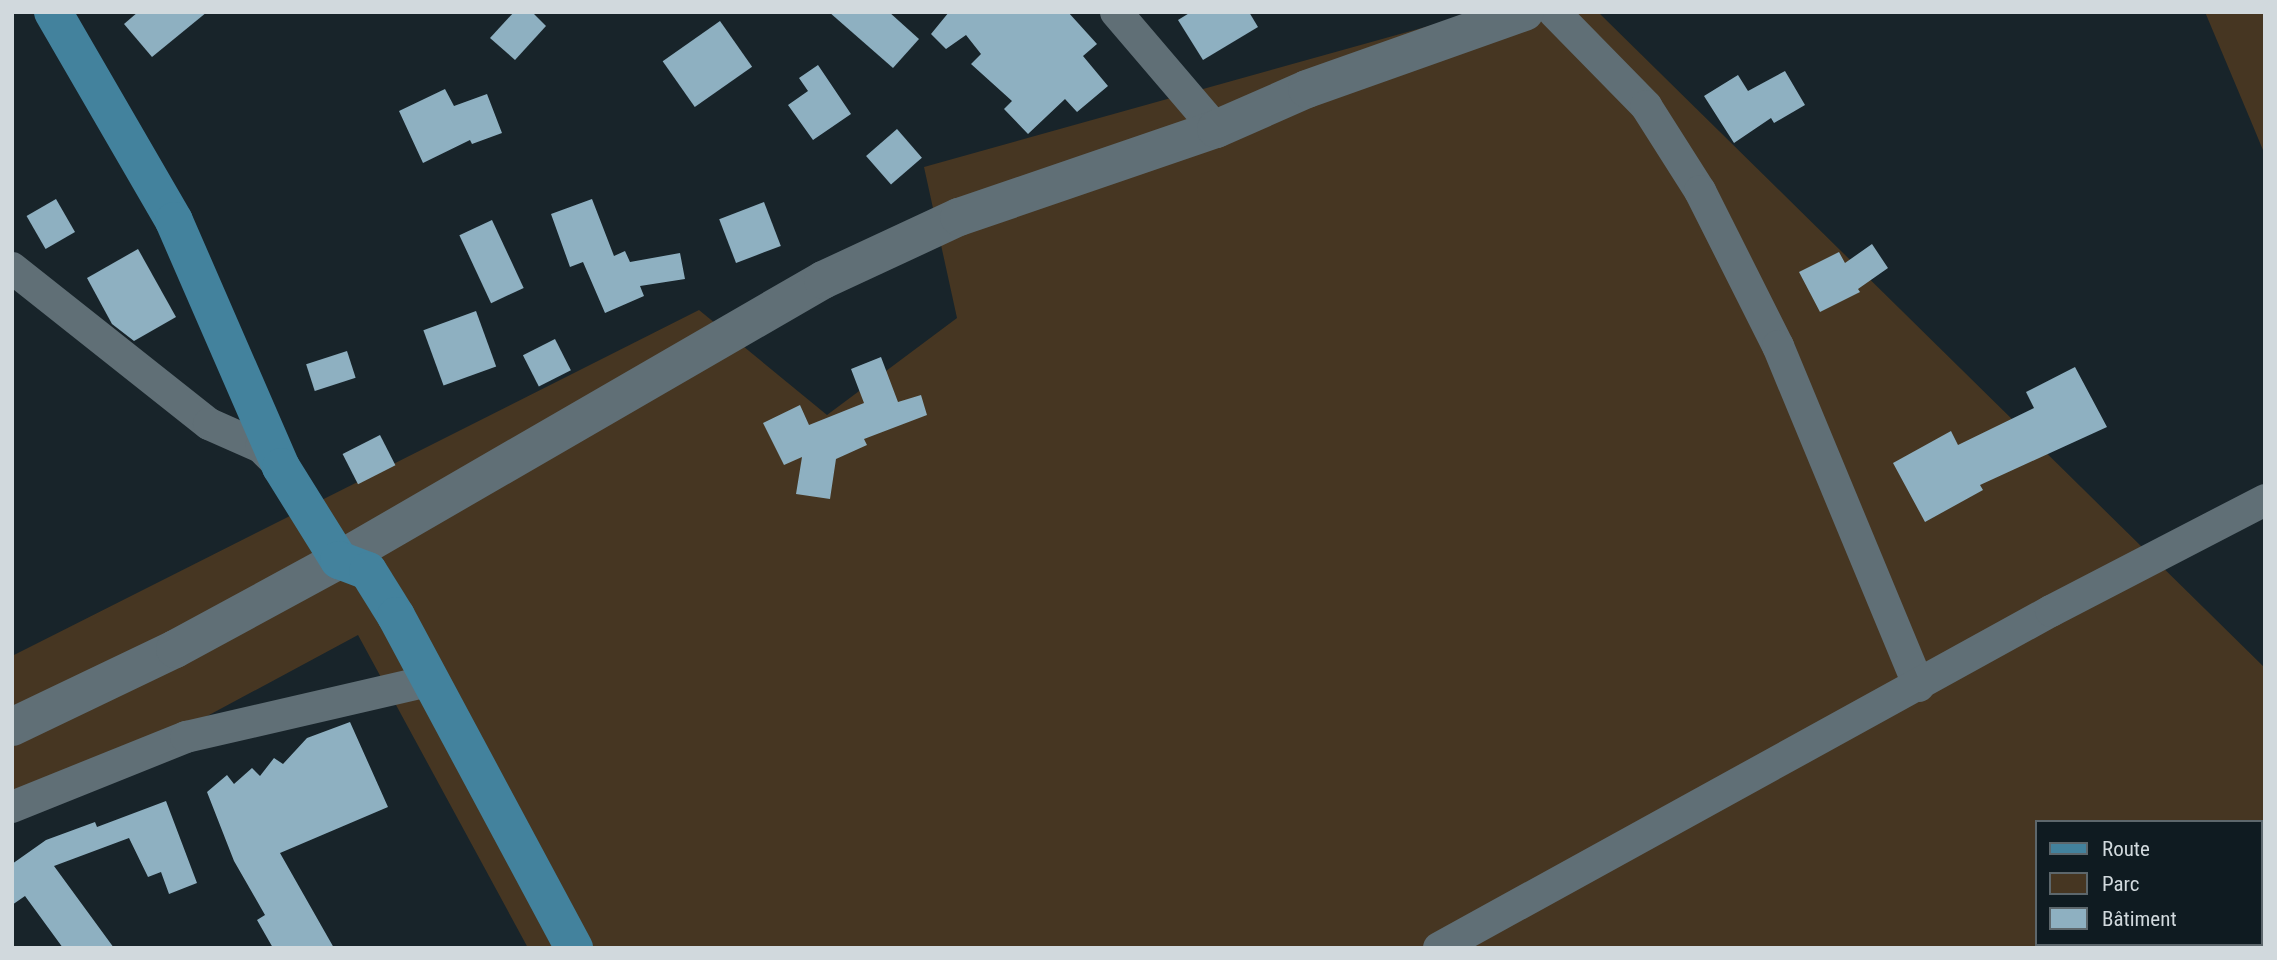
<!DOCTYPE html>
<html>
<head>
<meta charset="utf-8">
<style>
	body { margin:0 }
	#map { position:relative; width:2277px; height:960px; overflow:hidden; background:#18242a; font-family:"Roboto Condensed",sans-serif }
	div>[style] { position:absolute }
	.green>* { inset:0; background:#463622 }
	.building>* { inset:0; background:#8eb0c1; transform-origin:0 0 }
	.minor>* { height:32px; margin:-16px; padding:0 16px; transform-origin:16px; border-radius:16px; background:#606f76 }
	.tertiary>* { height:38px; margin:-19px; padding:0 19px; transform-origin:19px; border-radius:19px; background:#606f76 }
	.primary>* { height:38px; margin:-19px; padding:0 19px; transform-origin:19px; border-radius:19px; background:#43829d }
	span { translate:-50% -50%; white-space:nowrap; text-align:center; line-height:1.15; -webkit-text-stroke:7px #0f1b21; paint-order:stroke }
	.frame { position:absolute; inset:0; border:14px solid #d1d9dd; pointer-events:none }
	.legend { position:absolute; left:2035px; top:820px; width:228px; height:126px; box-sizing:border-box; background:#0f1b21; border:2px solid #5d676c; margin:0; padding:9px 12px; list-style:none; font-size:21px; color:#d1d9dd }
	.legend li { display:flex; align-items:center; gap:14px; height:35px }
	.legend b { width:35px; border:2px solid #5d676c }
</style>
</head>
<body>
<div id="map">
	<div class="green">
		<div style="clip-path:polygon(evenodd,1479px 12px,1598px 12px,2265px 668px,2265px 948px,528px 948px,358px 635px,12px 821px,12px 656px,699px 310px,827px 415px,957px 318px,924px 167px,1479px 12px,2037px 822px,2261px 822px,2261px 944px,2037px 944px,2037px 822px)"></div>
		<div style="clip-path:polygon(2205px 12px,2265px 12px,2265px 155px,2253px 126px)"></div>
	</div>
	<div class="building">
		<div style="clip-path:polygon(138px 12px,207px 12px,152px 57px,124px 24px)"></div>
		<div style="clip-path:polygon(514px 12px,532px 12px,546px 26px,515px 60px,490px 38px)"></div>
		<div style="clip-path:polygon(829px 12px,889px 12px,919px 39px,893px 68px)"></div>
		<div style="clip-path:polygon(949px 12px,1068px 12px,1097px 44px,1083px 56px,1108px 86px,1077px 112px,1065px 99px,1028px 134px,1004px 109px,1012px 101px,971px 64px,981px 54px,966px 35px,946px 49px,931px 34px)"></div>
		<div style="clip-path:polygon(1191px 12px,1249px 12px,1258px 27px,1203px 60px,1178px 20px)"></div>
		<div style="left:720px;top:21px;width:56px;height:70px;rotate:55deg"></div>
		<div style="clip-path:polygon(818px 65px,851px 114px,813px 140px,788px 105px,808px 91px,799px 78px)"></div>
		<div style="clip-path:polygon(1785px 71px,1805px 105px,1774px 123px,1771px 118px,1734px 143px,1704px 96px,1738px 75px,1748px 91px)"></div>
		<div style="clip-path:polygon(445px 89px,454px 106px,487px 94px,502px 133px,472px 144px,470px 140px,423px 163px,399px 111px)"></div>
		<div style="left:897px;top:129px;width:38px;height:41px;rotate:49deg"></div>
		<div style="left:56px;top:199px;width:38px;height:34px;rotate:60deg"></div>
		<div style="clip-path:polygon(592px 199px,614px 256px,625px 251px,630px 262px,680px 253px,685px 279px,640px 286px,644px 296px,605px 313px,583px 262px,570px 267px,551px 214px)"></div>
		<div style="left:764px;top:202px;width:47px;height:48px;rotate:69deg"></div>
		<div style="left:492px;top:220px;width:75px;height:36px;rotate:65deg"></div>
		<div style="clip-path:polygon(1872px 244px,1888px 268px,1858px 289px,1860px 292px,1820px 312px,1799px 272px,1839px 252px,1845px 263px)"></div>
		<div style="clip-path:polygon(138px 249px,176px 317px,134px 341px,112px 324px,87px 278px)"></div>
		<div style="left:476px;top:311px;width:59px;height:56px;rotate:70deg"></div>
		<div style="left:555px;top:339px;width:35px;height:36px;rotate:63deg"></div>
		<div style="left:347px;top:351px;width:28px;height:43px;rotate:72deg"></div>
		<div style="clip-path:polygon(881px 357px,898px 402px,921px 395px,927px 415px,864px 439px,867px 445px,836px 459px,830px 499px,796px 494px,802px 457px,784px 465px,763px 423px,800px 405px,809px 425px,864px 403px,851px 369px)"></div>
		<div style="clip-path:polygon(2075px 367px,2107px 427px,1980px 485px,1983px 490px,1925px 522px,1893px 463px,1951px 431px,1958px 445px,2034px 408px,2026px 392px)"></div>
		<div style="left:380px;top:435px;width:34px;height:42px;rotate:63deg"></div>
		<div style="clip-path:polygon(350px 722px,388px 807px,280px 853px,334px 948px,273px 948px,257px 920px,265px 915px,234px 861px,207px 792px,227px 775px,234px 784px,252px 768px,260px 776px,274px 758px,283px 764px,307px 738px)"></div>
		<div style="clip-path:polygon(166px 801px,197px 883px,169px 894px,161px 872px,148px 877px,129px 838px,54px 866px,114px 948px,63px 948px,25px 896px,12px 905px,12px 864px,46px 840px,95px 822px,97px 827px)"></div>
	</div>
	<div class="minor">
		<div style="left:1116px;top:12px;width:154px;rotate:49.5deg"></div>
		<div style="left:1554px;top:12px;width:132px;rotate:45.6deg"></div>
		<div style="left:1646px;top:106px;width:101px;rotate:57.6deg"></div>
		<div style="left:1700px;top:191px;width:174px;rotate:63.3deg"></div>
		<div style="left:1778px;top:346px;width:368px;rotate:67.5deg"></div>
		<div style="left:12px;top:268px;width:251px;rotate:38.4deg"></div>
		<div style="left:209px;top:424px;width:57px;rotate:23.9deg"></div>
		<div style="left:261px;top:447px;width:28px;rotate:45deg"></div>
		<div style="left:12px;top:807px;width:188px;rotate:-21.9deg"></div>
		<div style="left:186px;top:737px;width:249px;rotate:-13deg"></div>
		<div style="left:1439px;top:948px;width:699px;rotate:-28.84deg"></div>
		<div style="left:2051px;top:611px;width:241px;rotate:-27.4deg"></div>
	</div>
	<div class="tertiary">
		<div style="left:12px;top:727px;width:181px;rotate:-25.6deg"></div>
		<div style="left:175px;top:649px;width:187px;rotate:-28.5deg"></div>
		<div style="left:339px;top:560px;width:559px;rotate:-30.05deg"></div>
		<div style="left:823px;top:280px;width:150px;rotate:-24.9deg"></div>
		<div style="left:959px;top:217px;width:272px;rotate:-18.9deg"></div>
		<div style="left:1216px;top:129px;width:99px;rotate:-23.7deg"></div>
		<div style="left:1307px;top:89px;width:231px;rotate:-19.5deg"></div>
	</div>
	<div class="primary">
		<div style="left:53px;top:12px;width:241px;rotate:59.9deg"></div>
		<div style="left:174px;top:221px;width:268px;rotate:66.5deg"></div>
		<div style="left:281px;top:467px;width:110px;rotate:58.1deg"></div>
		<div style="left:339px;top:560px;width:31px;rotate:21deg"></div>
		<div style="left:368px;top:571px;width:53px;rotate:58.1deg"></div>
		<div style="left:396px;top:616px;width:377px;rotate:61.8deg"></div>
	</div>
	<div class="frame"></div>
	<ul class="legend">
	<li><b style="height:9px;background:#43829d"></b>Route</li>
	<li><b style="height:19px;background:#463622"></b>Parc</li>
	<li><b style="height:19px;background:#8eb0c1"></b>Bâtiment</li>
	</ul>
</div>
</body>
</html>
